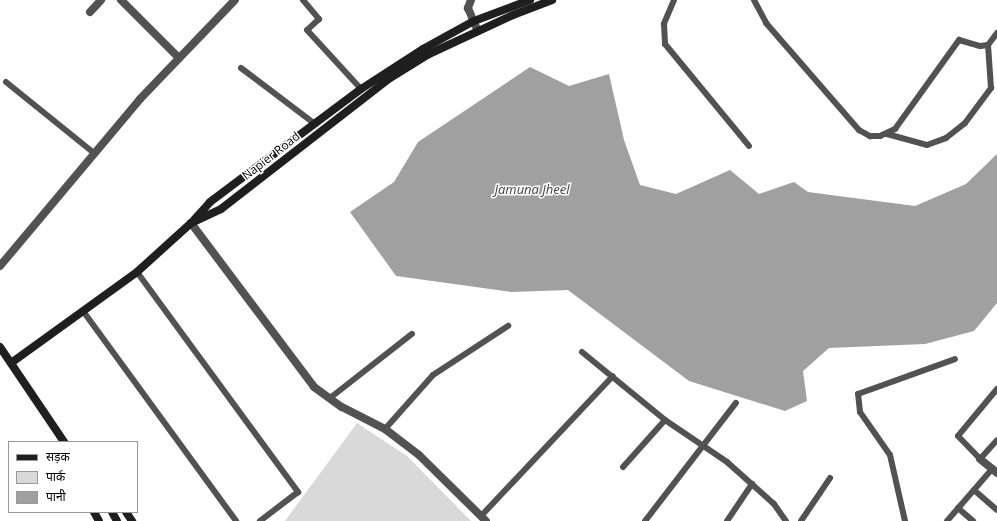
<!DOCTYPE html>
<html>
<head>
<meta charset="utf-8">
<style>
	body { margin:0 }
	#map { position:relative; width:997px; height:521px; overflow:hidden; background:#fff; font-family:"Open Sans","Noto Sans Devanagari",sans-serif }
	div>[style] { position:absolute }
	.green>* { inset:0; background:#d9d9d9 }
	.water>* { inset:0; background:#a0a0a0 }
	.service>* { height:6px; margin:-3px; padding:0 3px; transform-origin:3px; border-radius:3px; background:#525252 }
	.minor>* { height:8px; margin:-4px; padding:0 4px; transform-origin:4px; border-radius:4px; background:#525252 }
	.tertiary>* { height:8px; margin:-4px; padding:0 4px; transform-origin:4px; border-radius:4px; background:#525252 }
	.secondary>* { height:8px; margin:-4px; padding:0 4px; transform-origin:4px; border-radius:4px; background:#1f1f1f }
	span { translate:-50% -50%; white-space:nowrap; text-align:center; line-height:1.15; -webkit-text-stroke:3px #fff; paint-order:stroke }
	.street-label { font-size:12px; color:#000 }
	.water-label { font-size:13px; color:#414141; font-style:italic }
	.legend { position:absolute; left:8px; top:441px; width:130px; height:72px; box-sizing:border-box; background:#fff; border:1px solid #999; margin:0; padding:5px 7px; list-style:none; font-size:12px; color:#000 }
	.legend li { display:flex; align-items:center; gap:8px; height:20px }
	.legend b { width:20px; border:1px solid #999 }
</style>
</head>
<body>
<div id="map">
	<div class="green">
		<div style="clip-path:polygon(357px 423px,407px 456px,471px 521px,285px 521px)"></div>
	</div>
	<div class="water">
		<div style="clip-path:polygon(530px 67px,569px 86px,609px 74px,624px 140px,640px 185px,676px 194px,730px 170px,759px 194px,794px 182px,808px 192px,915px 206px,966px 184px,997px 154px,997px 303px,974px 331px,925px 344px,829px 348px,803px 371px,807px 401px,785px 411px,689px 381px,568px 290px,511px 292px,396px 276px,350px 212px,394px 182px,418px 142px)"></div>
	</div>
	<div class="service">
		<div style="left:303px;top:0;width:25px;rotate:50deg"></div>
		<div style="left:319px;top:19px;width:16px;rotate:137deg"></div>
		<div style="left:307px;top:30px;width:80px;rotate:47.5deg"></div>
		<div style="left:674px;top:0;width:26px;rotate:113deg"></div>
		<div style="left:664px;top:24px;width:20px;rotate:87deg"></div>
		<div style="left:665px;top:44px;width:132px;rotate:50.5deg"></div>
		<div style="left:754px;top:0;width:26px;rotate:62deg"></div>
		<div style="left:766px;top:23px;width:142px;rotate:49deg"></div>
		<div style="left:859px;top:130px;width:13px;rotate:29deg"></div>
		<div style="left:870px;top:136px;width:10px"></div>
		<div style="left:880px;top:136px;width:17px;rotate:-25deg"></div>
		<div style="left:895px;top:129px;width:110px;rotate:-54.3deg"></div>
		<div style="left:959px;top:40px;width:22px;rotate:16deg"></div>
		<div style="left:980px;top:46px;width:8px;rotate:-7deg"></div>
		<div style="left:988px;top:45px;width:15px;rotate:-53deg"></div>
		<div style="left:241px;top:68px;width:93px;rotate:37.1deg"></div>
		<div style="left:6px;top:82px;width:113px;rotate:38.9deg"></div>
		<div style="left:887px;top:134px;width:41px;rotate:15.4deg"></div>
		<div style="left:927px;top:145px;width:20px;rotate:-20deg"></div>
		<div style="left:946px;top:138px;width:24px;rotate:-38deg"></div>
		<div style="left:965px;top:123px;width:44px;rotate:-53.4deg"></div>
		<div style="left:991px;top:88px;width:43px;rotate:-94deg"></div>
		<div style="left:137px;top:272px;width:273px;rotate:53.8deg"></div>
		<div style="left:298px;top:492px;width:48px;rotate:142.7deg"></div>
		<div style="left:83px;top:311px;width:260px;rotate:53.9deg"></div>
		<div style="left:582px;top:352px;width:107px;rotate:39.3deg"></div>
		<div style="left:665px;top:420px;width:75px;rotate:34.1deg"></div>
		<div style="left:727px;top:462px;width:63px;rotate:41.8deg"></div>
		<div style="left:774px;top:504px;width:21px;rotate:55deg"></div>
		<div style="left:997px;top:389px;width:61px;rotate:129.7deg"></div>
		<div style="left:958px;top:436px;width:32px;rotate:46deg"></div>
		<div style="left:980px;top:459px;width:25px;rotate:-48deg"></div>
		<div style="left:330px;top:398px;width:104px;rotate:-38deg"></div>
		<div style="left:385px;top:429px;width:72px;rotate:-48.4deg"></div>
		<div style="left:433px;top:375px;width:90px;rotate:-33.2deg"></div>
		<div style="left:623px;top:467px;width:63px;rotate:-48.2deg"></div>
		<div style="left:974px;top:490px;width:30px;rotate:41deg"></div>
		<div style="left:958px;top:508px;width:20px;rotate:41deg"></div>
		<div style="left:481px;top:516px;width:192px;rotate:-46.7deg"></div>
		<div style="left:645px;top:521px;width:149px;rotate:-52.4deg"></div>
		<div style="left:727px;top:521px;width:45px;rotate:-56deg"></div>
		<div style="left:801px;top:521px;width:52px;rotate:-56deg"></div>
		<div style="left:905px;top:521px;width:68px;rotate:-102.8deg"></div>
		<div style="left:890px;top:455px;width:52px;rotate:-124.9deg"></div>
		<div style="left:860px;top:412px;width:18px;rotate:-96deg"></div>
		<div style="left:858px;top:394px;width:103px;rotate:-19.8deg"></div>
		<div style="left:947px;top:521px;width:69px;rotate:-49.1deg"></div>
	</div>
	<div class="minor">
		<div style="left:121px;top:0;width:82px;rotate:45deg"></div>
		<div style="left:471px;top:0;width:9px;rotate:111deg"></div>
		<div style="left:468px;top:8px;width:25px;rotate:67deg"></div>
		<div style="left:90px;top:12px;width:16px;rotate:-47deg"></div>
		<div style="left:0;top:266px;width:218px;rotate:-50deg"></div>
		<div style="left:140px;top:99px;width:137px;rotate:-46.2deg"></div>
		<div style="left:980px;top:459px;width:22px;rotate:39deg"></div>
	</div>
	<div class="tertiary">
		<div style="left:191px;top:223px;width:205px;rotate:53.1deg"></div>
		<div style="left:314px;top:387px;width:34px;rotate:36deg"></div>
		<div style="left:342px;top:407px;width:48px;rotate:27.1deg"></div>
		<div style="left:385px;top:429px;width:43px;rotate:37.4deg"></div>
		<div style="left:419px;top:455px;width:94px;rotate:44.6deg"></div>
	</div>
	<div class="secondary">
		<div style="left:194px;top:220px;width:24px;rotate:-48deg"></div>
		<div style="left:210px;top:202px;width:189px;rotate:-36.8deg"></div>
		<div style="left:361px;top:89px;width:74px;rotate:-32.8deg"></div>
		<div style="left:423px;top:49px;width:58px;rotate:-28.8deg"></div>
		<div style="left:474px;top:21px;width:60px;rotate:-20.6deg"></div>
		<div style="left:0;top:347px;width:115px;rotate:56deg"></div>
		<div style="left:11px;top:363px;width:155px;rotate:-35.8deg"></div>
		<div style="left:137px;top:272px;width:73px;rotate:-42.2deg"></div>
		<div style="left:191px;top:223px;width:33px;rotate:-25deg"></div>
		<div style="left:221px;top:209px;width:214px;rotate:-37.8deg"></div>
		<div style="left:390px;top:78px;width:46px;rotate:-31.6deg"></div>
		<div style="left:429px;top:54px;width:93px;rotate:-24.9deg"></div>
		<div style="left:513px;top:15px;width:42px;rotate:-21deg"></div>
		<div style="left:94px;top:512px;width:10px;rotate:61deg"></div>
		<div style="left:112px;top:512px;width:10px;rotate:61deg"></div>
		<div style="left:126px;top:512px;width:11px;rotate:56deg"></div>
	</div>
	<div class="street-label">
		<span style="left:271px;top:156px;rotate:-38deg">Napier Road</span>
	</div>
	<div class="water-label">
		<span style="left:532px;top:189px">Jamuna Jheel</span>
	</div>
	<ul class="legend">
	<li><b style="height:5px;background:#1f1f1f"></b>सड़क</li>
	<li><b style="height:11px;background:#d9d9d9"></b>पार्क</li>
	<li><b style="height:11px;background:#a0a0a0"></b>पानी</li>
	</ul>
</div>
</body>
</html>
